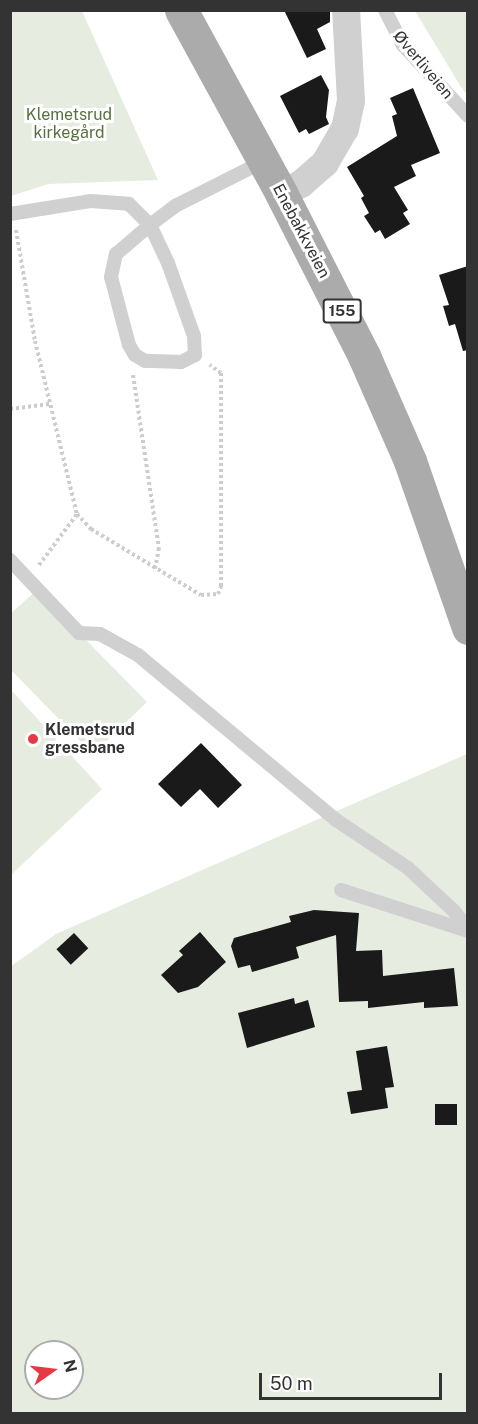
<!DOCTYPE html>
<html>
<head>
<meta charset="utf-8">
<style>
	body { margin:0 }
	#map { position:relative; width:478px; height:1424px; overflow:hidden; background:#fff; font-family:"Public Sans",sans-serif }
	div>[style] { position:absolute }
	.green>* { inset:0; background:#e6ecdf }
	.building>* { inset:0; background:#1a1a1a; transform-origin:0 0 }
	.path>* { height:4px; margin-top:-2px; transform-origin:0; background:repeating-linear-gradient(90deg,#cdcdcd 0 3px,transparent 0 6px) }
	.service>* { height:14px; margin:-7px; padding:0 7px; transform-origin:7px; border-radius:7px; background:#d0d0d0 }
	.minor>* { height:28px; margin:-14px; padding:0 14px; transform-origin:14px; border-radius:14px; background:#d0d0d0 }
	.primary>* { height:33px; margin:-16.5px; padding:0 16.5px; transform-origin:16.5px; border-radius:16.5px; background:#ababab }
	.dots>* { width:16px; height:16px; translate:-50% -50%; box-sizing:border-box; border:3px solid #fff; border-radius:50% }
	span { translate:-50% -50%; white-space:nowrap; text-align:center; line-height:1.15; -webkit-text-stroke:6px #fff; paint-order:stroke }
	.shield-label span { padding:2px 4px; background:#fff; border:2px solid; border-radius:4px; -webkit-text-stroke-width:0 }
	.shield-label { font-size:15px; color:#333; font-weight:700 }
	.street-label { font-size:16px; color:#333 }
	.park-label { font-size:16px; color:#56703f }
	.poi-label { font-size:16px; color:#333; font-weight:700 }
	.left { translate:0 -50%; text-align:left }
	.frame { position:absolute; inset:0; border:12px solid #333; pointer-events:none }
	.north { position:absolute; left:24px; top:1340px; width:60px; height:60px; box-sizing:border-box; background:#fff; border:2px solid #adadad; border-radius:50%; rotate:76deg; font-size:16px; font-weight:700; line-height:24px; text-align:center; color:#333 }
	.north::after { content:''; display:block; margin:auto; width:21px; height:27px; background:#e63946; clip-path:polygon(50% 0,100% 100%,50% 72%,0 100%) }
	.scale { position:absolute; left:259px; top:1373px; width:183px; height:27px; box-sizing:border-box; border:3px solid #333; border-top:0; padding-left:8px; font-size:18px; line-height:21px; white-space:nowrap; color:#333; -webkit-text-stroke:4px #fff; paint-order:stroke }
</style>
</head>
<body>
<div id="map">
	<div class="green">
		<div style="clip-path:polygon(11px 10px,82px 11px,158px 180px,48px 184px,11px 196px)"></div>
		<div style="clip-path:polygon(415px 11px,467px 11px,467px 95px,461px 87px)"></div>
		<div style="clip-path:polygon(37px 590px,147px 702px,93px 754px,11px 670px,10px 614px)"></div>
		<div style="clip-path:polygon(11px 690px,102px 789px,11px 875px)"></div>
		<div style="clip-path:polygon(evenodd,467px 754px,467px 1413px,11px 1413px,10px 967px,56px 934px,467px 754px,36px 1352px,72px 1352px,72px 1388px,36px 1388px,36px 1352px)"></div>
	</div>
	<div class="building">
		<div style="clip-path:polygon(284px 10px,330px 10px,330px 22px,317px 29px,326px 49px,307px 58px)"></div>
		<div style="clip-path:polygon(321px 75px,329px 90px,326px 117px,329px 124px,309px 134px,306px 129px,299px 133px,280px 96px)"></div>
		<div style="clip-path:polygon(413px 88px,440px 153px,411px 165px,416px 176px,394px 187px,408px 210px,403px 213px,410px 224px,385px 239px,380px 230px,375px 233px,364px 216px,369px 213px,361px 198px,364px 196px,347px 167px,397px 136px,392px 116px,397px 114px,390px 98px)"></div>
		<div style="clip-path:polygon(468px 266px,468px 350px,463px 351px,455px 324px,449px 326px,443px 306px,449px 305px,439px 275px)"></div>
		<div style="clip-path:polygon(201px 743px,242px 785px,218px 808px,200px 789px,181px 807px,158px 784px)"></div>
		<div style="clip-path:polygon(314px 910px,359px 913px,356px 951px,382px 950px,383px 976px,454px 968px,458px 1006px,424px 1008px,424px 1002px,368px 1008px,368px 1001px,339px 1002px,336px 935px,296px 947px,299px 958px,252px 972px,250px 965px,238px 968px,231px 946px,234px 938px,291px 922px,289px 916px)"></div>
		<div style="clip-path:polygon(200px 932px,226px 962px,198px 987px,178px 993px,161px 975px,183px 955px,179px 951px)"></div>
		<div style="left:74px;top:933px;width:21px;height:24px;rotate:47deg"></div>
		<div style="clip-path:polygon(294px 998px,295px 1004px,308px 1000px,315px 1027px,247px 1048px,238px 1013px)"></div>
		<div style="clip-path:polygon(387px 1046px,394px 1087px,385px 1088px,388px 1108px,351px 1114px,347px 1092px,362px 1090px,356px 1051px)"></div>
		<div style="left:435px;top:1104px;width:22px;height:21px"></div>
	</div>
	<div class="path">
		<div style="left:16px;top:230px;width:113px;rotate:80.3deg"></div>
		<div style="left:35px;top:341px;width:178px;rotate:76.4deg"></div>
		<div style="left:77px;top:514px;width:21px;rotate:47deg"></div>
		<div style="left:91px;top:529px;width:128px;rotate:31deg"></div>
		<div style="left:201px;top:595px;width:17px;rotate:-3deg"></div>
		<div style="left:218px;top:594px;width:9px;rotate:-69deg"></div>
		<div style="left:221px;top:586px;width:213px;rotate:-90deg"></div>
		<div style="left:221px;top:373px;width:14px;rotate:-144deg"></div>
		<div style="left:133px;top:375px;width:175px;rotate:81.5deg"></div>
		<div style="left:159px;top:548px;width:21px;rotate:101deg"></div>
		<div style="left:10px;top:409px;width:40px;rotate:-7.1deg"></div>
		<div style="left:39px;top:565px;width:64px;rotate:-53.3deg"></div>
	</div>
	<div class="service">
		<div style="left:385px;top:10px;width:39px;rotate:63deg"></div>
		<div style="left:403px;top:45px;width:96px;rotate:47.5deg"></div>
		<div style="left:10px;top:214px;width:81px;rotate:-9.2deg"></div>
		<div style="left:90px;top:201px;width:39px;rotate:4deg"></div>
		<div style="left:129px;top:204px;width:30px;rotate:45deg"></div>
		<div style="left:150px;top:225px;width:42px;rotate:64.7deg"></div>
		<div style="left:168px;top:263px;width:77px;rotate:70.4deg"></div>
		<div style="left:194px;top:336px;width:19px;rotate:87deg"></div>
		<div style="left:195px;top:355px;width:16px;rotate:153deg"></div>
		<div style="left:181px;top:362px;width:36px;rotate:-178deg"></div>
		<div style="left:145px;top:361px;width:12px;rotate:-149deg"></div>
		<div style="left:135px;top:355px;width:12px;rotate:-121deg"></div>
		<div style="left:129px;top:345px;width:70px;rotate:-104.8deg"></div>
		<div style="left:111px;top:277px;width:24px;rotate:-78deg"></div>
		<div style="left:116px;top:254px;width:45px;rotate:-40.5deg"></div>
		<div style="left:150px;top:225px;width:31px;rotate:-37deg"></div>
		<div style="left:175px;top:206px;width:100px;rotate:-26.8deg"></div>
		<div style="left:10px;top:560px;width:100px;rotate:46.6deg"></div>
		<div style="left:79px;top:633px;width:21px;rotate:3deg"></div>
		<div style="left:100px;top:634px;width:43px;rotate:28.9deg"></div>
		<div style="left:138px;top:655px;width:258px;rotate:39.8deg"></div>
		<div style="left:336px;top:820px;width:87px;rotate:33.7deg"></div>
		<div style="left:408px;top:868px;width:63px;rotate:43.1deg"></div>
		<div style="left:454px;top:911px;width:23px;rotate:52deg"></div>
		<div style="left:341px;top:890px;width:133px;rotate:17.9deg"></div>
	</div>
	<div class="minor">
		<div style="left:281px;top:193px;width:22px;rotate:-24deg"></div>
		<div style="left:301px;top:184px;width:32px;rotate:-41deg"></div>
		<div style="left:325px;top:163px;width:39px;rotate:-60deg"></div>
		<div style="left:345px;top:129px;width:29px;rotate:-78deg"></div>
		<div style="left:351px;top:101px;width:91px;rotate:-93.1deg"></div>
	</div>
	<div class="primary">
		<div style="left:181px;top:10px;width:209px;rotate:61.3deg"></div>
		<div style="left:281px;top:193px;width:183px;rotate:63deg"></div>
		<div style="left:364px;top:356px;width:115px;rotate:66.3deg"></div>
		<div style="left:410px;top:461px;width:177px;rotate:70.8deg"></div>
	</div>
	<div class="dots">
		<div style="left:33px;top:739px;background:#e63946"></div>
	</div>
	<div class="shield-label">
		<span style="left:342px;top:311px">155</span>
	</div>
	<div class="street-label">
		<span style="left:423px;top:65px;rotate:50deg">Øverliveien</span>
		<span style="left:301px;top:231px;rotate:62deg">Enebakkveien</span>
	</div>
	<div class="park-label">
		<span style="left:69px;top:124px">Klemetsrud<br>kirkegård</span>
	</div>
	<div class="poi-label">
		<span class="left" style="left:45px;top:739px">Klemetsrud<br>gressbane</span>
	</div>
	<div class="frame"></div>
	<div class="north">N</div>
	<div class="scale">50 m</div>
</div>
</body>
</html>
